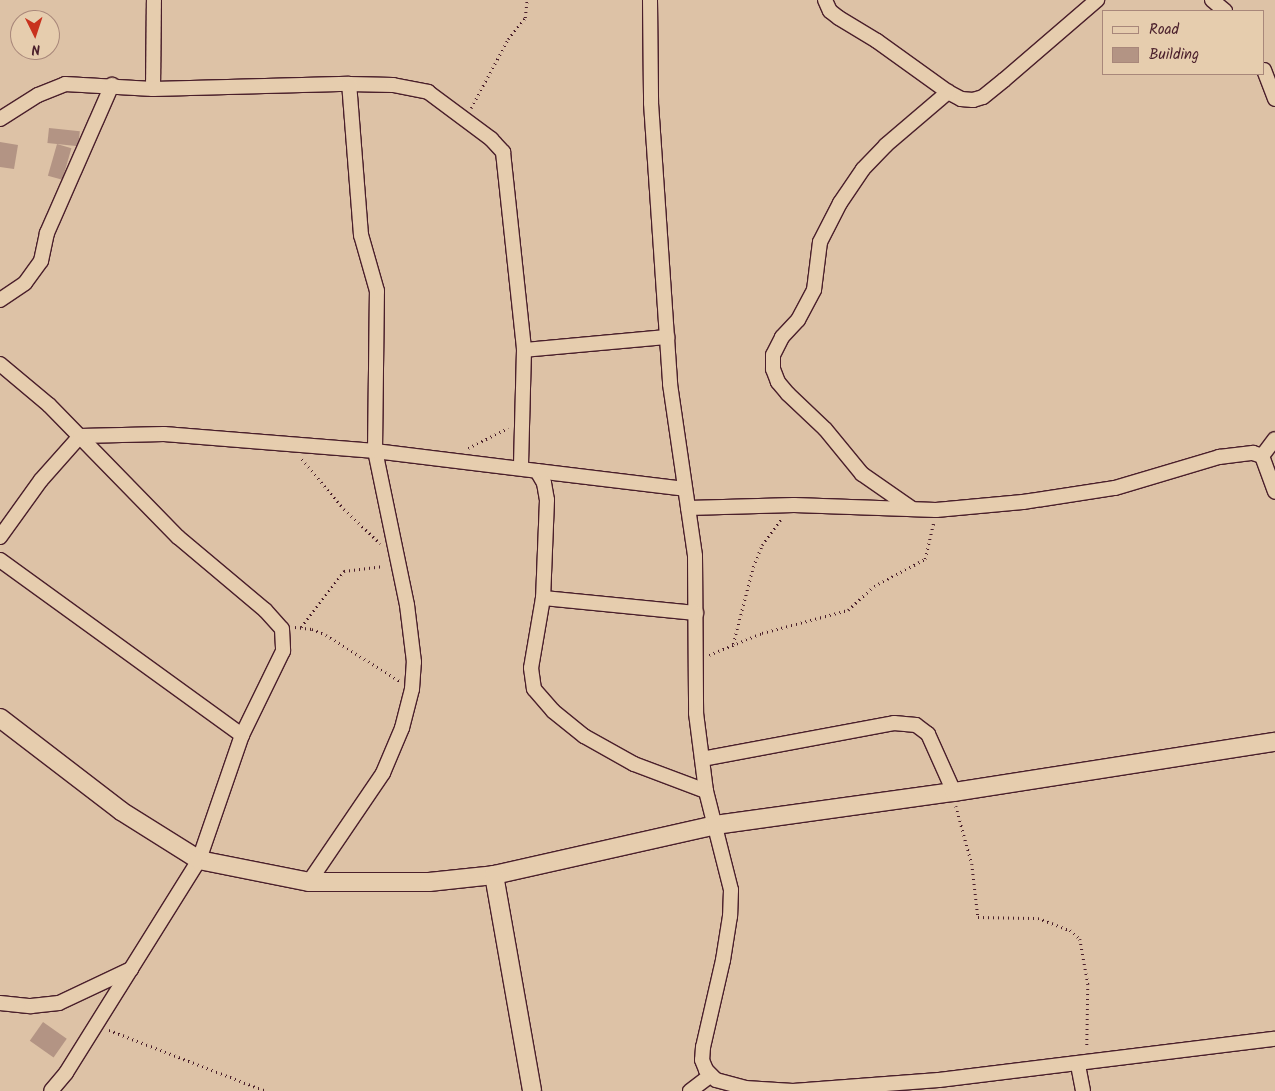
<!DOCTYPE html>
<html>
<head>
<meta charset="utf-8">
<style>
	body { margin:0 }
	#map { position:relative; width:1275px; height:1091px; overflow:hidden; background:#ddc2a6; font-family:Kalam,sans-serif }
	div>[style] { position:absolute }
	.building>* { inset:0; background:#b39484; transform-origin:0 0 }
	.path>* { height:2.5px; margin-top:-1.25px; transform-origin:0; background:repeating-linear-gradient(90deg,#4a1f2b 0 1px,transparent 0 5px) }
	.roads { filter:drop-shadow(1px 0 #4a1f2b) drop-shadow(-1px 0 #4a1f2b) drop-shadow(0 1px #4a1f2b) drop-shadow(0 -1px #4a1f2b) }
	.minor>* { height:14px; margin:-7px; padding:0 7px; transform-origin:7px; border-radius:7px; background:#e6cdae }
	.tertiary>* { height:18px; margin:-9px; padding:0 9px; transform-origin:9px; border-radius:9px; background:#e6cdae }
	span { translate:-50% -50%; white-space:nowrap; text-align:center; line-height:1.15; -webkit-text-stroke:4px #e6cdae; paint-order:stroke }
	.legend { position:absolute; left:1102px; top:10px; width:162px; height:65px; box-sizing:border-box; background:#e6cdae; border:1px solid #a8877a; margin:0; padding:6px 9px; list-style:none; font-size:15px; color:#4a1f2b }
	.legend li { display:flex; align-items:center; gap:10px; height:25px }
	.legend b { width:25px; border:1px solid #a8877a }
	.north { position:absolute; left:10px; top:10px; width:50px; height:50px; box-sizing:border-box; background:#e6cdae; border:1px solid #a8877a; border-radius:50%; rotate:176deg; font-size:14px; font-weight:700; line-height:20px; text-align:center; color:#4a1f2b }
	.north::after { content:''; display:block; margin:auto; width:18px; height:22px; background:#c8321e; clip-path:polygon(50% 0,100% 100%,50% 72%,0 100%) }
</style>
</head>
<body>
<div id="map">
	<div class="building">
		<div style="left:49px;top:128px;width:31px;height:15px;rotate:6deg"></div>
		<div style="clip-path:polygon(0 142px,18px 145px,14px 169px,0 167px)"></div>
		<div style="left:57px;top:144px;width:15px;height:33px;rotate:16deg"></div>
		<div style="left:43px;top:1022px;width:29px;height:23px;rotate:35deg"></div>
	</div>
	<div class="path">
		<div style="left:471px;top:108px;width:78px;rotate:-61.8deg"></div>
		<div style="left:508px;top:39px;width:27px;rotate:-51deg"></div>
		<div style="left:525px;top:18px;width:18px;rotate:-84deg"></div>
		<div style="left:468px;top:448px;width:45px;rotate:-26.6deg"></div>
		<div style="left:302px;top:459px;width:65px;rotate:50deg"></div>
		<div style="left:344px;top:509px;width:50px;rotate:43.4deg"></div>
		<div style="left:295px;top:627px;width:17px;rotate:7deg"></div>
		<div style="left:312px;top:629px;width:15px;rotate:23deg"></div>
		<div style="left:326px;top:635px;width:87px;rotate:31.9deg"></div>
		<div style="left:301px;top:627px;width:71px;rotate:-52.5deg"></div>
		<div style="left:344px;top:571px;width:40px;rotate:-7.1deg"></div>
		<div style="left:733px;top:644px;width:80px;rotate:-75.4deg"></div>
		<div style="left:753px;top:567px;width:24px;rotate:-68deg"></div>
		<div style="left:762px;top:545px;width:32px;rotate:-54deg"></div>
		<div style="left:709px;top:655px;width:57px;rotate:-22.5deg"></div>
		<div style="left:762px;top:633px;width:89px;rotate:-15deg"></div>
		<div style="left:848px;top:610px;width:35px;rotate:-43deg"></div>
		<div style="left:874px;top:586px;width:58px;rotate:-27.9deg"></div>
		<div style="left:925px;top:559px;width:37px;rotate:-77deg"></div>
		<div style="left:956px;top:806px;width:60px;rotate:74.6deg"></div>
		<div style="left:972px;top:864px;width:53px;rotate:83.5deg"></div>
		<div style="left:978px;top:917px;width:60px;rotate:1deg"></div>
		<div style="left:1038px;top:918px;width:34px;rotate:21deg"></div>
		<div style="left:1070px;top:930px;width:13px;rotate:42deg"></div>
		<div style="left:1080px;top:939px;width:46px;rotate:79.9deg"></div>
		<div style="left:1088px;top:984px;width:64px;rotate:90.9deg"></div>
		<div style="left:109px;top:1030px;width:168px;rotate:21.2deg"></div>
	</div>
	<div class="roads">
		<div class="minor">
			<div style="left:650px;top:0;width:103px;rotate:89.4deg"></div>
			<div style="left:651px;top:103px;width:282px;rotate:86.1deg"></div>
			<div style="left:670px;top:384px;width:174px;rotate:81.7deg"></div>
			<div style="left:695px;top:556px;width:157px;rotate:89.6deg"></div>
			<div style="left:696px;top:713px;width:79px;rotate:82.7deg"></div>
			<div style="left:706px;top:791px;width:102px;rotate:75.8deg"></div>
			<div style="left:731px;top:890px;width:26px;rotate:92deg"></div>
			<div style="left:730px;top:916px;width:45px;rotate:99deg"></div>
			<div style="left:723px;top:960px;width:89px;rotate:102.9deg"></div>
			<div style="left:703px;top:1047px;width:13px;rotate:94deg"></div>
			<div style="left:702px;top:1060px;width:11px;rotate:68deg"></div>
			<div style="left:706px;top:1070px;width:14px;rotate:45deg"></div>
			<div style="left:716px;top:1080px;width:30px;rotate:15deg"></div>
			<div style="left:745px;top:1088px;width:48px;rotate:3.6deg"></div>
			<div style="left:793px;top:1091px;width:146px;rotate:-4.3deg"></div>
			<div style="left:939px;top:1080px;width:338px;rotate:-7deg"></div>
			<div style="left:825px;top:0;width:12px;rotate:66deg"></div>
			<div style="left:830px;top:11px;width:11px;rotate:38deg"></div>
			<div style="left:839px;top:18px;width:44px;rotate:31.2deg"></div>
			<div style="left:877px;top:41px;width:87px;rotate:35.7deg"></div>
			<div style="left:948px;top:92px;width:15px;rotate:28deg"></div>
			<div style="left:961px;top:99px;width:12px;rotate:5deg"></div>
			<div style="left:973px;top:100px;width:10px;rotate:-17deg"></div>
			<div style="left:983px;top:97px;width:27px;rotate:-39deg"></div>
			<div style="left:1004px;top:80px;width:123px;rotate:-40.7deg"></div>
			<div style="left:1212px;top:0;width:17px;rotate:40deg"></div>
			<div style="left:1264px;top:70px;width:31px;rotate:69deg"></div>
			<div style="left:153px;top:89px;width:89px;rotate:-89.4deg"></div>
			<div style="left:0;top:119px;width:45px;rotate:-32.3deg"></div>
			<div style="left:38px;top:95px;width:29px;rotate:-22deg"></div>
			<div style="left:65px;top:84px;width:88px;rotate:3.3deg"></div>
			<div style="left:153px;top:89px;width:196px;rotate:-1.5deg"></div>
			<div style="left:349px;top:84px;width:44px;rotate:1.3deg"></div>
			<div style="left:393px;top:85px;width:36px;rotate:11deg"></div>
			<div style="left:428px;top:92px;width:79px;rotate:36.7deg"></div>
			<div style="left:491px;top:139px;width:18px;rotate:47deg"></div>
			<div style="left:503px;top:152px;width:199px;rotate:83.9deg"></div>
			<div style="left:524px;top:350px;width:117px;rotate:91.5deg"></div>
			<div style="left:0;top:300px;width:30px;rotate:-34deg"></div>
			<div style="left:25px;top:283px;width:27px;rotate:-54deg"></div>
			<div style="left:41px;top:261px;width:29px;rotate:-78deg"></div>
			<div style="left:47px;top:233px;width:162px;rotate:-66.3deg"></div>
			<div style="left:524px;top:350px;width:144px;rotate:-5.2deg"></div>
			<div style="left:0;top:364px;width:64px;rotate:39.9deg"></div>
			<div style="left:49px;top:405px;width:185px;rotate:45.7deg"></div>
			<div style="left:178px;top:537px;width:114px;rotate:40deg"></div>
			<div style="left:265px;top:610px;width:25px;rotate:48deg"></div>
			<div style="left:282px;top:629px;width:22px;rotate:87deg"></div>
			<div style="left:283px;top:651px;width:93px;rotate:116deg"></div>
			<div style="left:242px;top:735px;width:132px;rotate:109deg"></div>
			<div style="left:199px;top:860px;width:251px;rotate:122deg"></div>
			<div style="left:66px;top:1073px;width:23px;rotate:130deg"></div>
			<div style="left:1262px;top:456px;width:21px;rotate:-53deg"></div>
			<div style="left:537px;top:471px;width:149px;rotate:6.9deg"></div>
			<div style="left:688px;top:508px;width:106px;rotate:-1.6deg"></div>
			<div style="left:794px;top:505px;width:142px;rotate:2deg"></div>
			<div style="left:936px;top:510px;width:87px;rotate:-5.3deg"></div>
			<div style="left:1023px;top:502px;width:93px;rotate:-8.7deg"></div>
			<div style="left:1115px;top:488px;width:109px;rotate:-16.6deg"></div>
			<div style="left:1219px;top:457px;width:34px;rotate:-7deg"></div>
			<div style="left:1253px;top:453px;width:9px;rotate:18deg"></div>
			<div style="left:1262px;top:456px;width:38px;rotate:70deg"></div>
			<div style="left:911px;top:508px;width:60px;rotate:-145.2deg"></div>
			<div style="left:862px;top:474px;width:58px;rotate:-129.4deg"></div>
			<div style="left:825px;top:429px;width:51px;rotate:-136.6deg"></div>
			<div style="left:788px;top:394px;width:16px;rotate:-130deg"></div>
			<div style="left:778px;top:382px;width:14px;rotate:-111deg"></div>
			<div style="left:773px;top:369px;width:14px;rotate:-90deg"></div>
			<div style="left:773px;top:355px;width:20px;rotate:-63deg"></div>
			<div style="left:782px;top:337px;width:23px;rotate:-47deg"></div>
			<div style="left:798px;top:320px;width:34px;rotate:-62deg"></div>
			<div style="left:814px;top:290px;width:48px;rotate:-82.9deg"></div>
			<div style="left:820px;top:242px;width:44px;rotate:-62.9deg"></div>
			<div style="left:840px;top:203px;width:41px;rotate:-55.9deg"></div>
			<div style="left:863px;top:169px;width:33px;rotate:-46deg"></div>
			<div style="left:886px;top:145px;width:82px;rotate:-40.5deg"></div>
			<div style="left:0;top:537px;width:70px;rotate:-54.3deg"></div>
			<div style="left:41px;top:480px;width:59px;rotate:-48.4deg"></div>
			<div style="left:80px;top:436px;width:84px;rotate:-1.4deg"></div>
			<div style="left:164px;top:434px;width:212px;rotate:4.6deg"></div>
			<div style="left:375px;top:451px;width:163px;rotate:7deg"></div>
			<div style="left:537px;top:471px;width:14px;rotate:60deg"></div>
			<div style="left:544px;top:483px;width:17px;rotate:80deg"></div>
			<div style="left:547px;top:500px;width:98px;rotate:92.3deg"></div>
			<div style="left:543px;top:598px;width:71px;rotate:99.7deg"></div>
			<div style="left:531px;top:668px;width:21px;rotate:82deg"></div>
			<div style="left:534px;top:689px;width:29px;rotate:49deg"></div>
			<div style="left:553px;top:711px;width:40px;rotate:39deg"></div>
			<div style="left:584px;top:736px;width:57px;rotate:29.2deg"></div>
			<div style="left:634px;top:764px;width:77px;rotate:20.6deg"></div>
			<div style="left:0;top:560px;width:299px;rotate:35.9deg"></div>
			<div style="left:543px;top:598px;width:154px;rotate:5.6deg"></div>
			<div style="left:702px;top:759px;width:195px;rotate:-10.6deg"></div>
			<div style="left:894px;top:723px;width:22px;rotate:5deg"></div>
			<div style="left:916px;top:725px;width:15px;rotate:37deg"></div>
			<div style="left:928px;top:734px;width:64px;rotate:65.9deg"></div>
			<div style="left:309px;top:882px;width:132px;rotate:-55.8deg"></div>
			<div style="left:383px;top:773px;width:49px;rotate:-67.1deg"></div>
			<div style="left:402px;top:728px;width:40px;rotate:-75.6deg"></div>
			<div style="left:412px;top:689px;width:27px;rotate:-86deg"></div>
			<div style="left:414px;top:662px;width:57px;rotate:-97deg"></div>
			<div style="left:407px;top:605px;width:157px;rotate:-101.7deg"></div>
			<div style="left:375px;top:451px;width:160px;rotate:-89.3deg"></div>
			<div style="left:377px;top:291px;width:58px;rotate:-105.9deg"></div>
			<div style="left:361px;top:235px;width:151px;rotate:-94.5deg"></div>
			<div style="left:0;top:1003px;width:31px;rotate:6deg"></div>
			<div style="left:31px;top:1006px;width:28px;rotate:-6deg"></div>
			<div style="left:59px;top:1003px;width:80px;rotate:-25.3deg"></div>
			<div style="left:1078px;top:1065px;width:26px;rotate:79deg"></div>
			<div style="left:690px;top:1091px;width:25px;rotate:-37deg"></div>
		</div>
		<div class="tertiary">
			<div style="left:0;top:718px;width:153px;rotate:37.5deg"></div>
			<div style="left:121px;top:811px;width:92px;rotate:32.1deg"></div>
			<div style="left:199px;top:860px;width:112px;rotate:11.3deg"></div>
			<div style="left:309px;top:882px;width:120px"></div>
			<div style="left:429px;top:882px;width:65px;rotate:-6.1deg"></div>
			<div style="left:494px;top:875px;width:227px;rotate:-12.7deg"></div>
			<div style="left:715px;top:825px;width:241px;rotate:-7.9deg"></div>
			<div style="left:954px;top:792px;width:325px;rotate:-8.9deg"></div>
			<div style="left:494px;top:875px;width:219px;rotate:80deg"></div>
		</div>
	</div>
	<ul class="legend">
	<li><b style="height:6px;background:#e6cdae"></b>Road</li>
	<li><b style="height:14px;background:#b39484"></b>Building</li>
	</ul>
	<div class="north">N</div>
</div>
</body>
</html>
